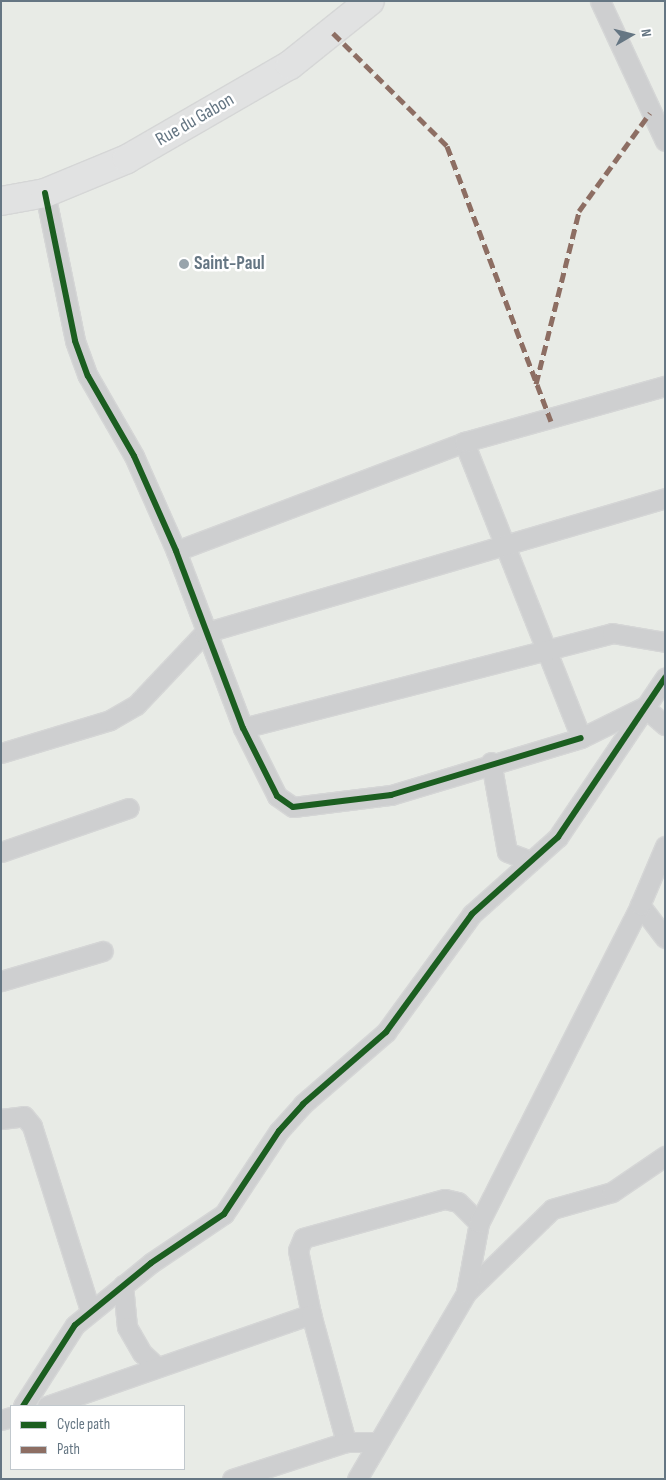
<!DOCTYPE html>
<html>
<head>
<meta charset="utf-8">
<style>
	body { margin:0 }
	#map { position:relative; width:666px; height:1480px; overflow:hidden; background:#f9f9f9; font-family:"Sofia Sans Condensed",sans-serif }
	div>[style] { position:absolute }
	.green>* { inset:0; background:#e8ebe6 }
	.roads { filter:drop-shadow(1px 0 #d5d6d6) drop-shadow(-1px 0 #d5d6d6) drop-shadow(0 1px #d5d6d6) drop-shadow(0 -1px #d5d6d6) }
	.minor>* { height:19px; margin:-9.5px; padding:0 9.5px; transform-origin:9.5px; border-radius:9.5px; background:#cecfd0 }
	.highway>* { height:28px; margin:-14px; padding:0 14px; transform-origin:14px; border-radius:14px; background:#e1e2e2 }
	.quiet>* { height:5px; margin-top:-2.5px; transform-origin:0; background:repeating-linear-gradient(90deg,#8d6e63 0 10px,transparent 0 15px) }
	.cycleway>* { height:6px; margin:-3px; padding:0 3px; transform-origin:3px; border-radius:3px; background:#1b5e20 }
	.dots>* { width:14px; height:14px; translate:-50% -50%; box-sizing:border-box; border:2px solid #fff; border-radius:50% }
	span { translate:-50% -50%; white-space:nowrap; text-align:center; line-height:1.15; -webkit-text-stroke:5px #fff; paint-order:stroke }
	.street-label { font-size:19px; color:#657683 }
	.poi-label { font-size:19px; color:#657683; font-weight:700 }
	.left { translate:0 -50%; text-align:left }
	.frame { position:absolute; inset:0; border:2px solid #657683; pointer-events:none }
	.legend { position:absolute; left:10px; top:1405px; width:175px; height:65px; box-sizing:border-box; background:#fff; border:1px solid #c1c8cd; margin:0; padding:6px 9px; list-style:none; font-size:15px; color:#657683 }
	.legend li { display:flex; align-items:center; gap:10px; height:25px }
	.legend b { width:25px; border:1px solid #c1c8cd }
	.north { position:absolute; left:606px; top:10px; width:50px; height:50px; -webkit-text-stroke:4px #fff; paint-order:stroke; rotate:82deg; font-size:14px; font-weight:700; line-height:20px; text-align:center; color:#657683 }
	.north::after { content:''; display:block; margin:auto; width:18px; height:22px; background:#657683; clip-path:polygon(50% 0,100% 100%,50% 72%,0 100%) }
</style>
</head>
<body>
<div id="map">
	<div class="green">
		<div style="clip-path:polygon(evenodd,1px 1px,665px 1px,665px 1479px,1px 1479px,1px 1px,11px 1406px,184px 1406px,184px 1469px,11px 1469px,11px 1406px)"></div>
	</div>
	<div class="roads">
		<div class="minor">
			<div style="left:600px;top:1px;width:154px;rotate:65.1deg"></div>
			<div style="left:45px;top:193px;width:151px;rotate:78.5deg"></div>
			<div style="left:75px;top:341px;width:37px;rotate:70deg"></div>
			<div style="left:88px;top:376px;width:92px;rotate:60.1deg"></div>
			<div style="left:134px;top:456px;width:104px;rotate:66.1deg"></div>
			<div style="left:176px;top:551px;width:189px;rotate:69.3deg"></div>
			<div style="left:243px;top:728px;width:76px;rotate:63.4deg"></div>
			<div style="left:277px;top:796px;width:19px;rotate:35deg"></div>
			<div style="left:293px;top:807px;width:99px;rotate:-7deg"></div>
			<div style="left:391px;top:795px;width:198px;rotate:-16.7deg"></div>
			<div style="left:464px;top:442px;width:318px;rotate:68.4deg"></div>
			<div style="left:581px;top:738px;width:70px;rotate:-26.2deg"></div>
			<div style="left:644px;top:707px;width:28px;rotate:41deg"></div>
			<div style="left:176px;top:551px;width:308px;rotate:-20.7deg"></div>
			<div style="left:464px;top:442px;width:209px;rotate:-15.6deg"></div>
			<div style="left:243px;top:728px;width:381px;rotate:-14.4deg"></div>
			<div style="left:612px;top:633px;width:54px;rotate:9.6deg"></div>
			<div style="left:1px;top:753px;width:114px;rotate:-16.8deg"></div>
			<div style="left:110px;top:720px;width:30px;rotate:-30deg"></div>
			<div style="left:136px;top:705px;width:99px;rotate:-46.6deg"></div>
			<div style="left:204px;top:633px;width:480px;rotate:-16.3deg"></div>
			<div style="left:491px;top:762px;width:91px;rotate:79.9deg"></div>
			<div style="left:507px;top:852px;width:22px;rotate:21deg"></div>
			<div style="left:1px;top:852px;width:135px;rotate:-19deg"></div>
			<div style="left:640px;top:905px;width:41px;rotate:52.9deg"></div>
			<div style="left:1px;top:981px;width:106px;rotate:-16.4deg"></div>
			<div style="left:1px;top:1119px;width:23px;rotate:-7deg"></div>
			<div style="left:24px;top:1116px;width:13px;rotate:51deg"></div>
			<div style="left:32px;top:1126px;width:193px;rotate:72.5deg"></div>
			<div style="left:123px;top:1285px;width:42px;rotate:84.6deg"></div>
			<div style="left:127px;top:1327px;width:30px;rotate:60deg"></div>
			<div style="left:142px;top:1353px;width:21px;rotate:43deg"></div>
			<div style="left:466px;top:1293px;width:120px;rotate:-44.3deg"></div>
			<div style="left:552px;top:1209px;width:62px;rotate:-15.8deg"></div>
			<div style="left:612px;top:1192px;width:64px;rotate:-34.2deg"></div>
			<div style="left:311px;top:1314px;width:65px;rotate:-101.5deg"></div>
			<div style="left:298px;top:1250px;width:13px;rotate:-67deg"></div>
			<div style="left:303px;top:1238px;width:147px;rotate:-15.4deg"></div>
			<div style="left:445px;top:1199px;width:13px;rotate:13deg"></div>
			<div style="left:458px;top:1202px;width:30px;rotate:45deg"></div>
			<div style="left:23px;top:1406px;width:96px;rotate:-57.3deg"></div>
			<div style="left:75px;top:1325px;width:98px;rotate:-39.2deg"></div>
			<div style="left:151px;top:1263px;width:88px;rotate:-33.9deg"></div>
			<div style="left:224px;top:1214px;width:100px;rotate:-56.5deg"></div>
			<div style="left:279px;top:1131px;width:36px;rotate:-48deg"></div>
			<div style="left:303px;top:1104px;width:110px;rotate:-40.9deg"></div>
			<div style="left:386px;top:1032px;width:146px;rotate:-53.9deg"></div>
			<div style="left:472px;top:914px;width:115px;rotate:-41.8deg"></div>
			<div style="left:558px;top:837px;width:192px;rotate:-56.1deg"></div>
			<div style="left:47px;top:1406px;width:280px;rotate:-19.2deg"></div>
			<div style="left:311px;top:1314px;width:133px;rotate:74.7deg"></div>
			<div style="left:1px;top:1420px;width:10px;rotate:-17deg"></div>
			<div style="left:232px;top:1479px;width:120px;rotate:-18deg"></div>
			<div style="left:346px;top:1442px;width:30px"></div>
			<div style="left:357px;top:1479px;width:216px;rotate:-59.6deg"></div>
			<div style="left:466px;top:1293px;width:71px;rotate:-79.5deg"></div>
			<div style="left:479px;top:1223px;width:356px;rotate:-63.1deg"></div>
			<div style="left:640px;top:905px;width:64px;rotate:-67deg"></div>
		</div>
		<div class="highway">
			<div style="left:1px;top:201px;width:45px;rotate:-10.3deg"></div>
			<div style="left:45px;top:193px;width:89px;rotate:-22.5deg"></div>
			<div style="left:127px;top:159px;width:188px;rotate:-30deg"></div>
			<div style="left:290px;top:65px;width:102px;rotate:-38.7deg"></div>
		</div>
	</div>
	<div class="quiet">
		<div style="left:333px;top:33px;width:161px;rotate:44.7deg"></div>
		<div style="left:447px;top:146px;width:294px;rotate:69.3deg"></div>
		<div style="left:536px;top:384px;width:178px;rotate:-76deg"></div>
		<div style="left:579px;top:211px;width:121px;rotate:-54.1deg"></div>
	</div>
	<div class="cycleway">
		<div style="left:45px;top:193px;width:151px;rotate:78.5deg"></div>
		<div style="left:75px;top:341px;width:37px;rotate:70deg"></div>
		<div style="left:88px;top:376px;width:92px;rotate:60.1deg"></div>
		<div style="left:134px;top:456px;width:104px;rotate:66.1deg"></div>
		<div style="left:176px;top:551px;width:189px;rotate:69.3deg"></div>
		<div style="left:243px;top:728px;width:76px;rotate:63.4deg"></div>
		<div style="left:277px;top:796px;width:19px;rotate:35deg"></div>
		<div style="left:293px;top:807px;width:99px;rotate:-7deg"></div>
		<div style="left:391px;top:795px;width:198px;rotate:-16.7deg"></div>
		<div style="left:23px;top:1406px;width:96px;rotate:-57.3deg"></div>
		<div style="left:75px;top:1325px;width:98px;rotate:-39.2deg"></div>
		<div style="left:151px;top:1263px;width:88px;rotate:-33.9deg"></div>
		<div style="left:224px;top:1214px;width:100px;rotate:-56.5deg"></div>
		<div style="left:279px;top:1131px;width:36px;rotate:-48deg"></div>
		<div style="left:303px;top:1104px;width:110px;rotate:-40.9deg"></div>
		<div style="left:386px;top:1032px;width:146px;rotate:-53.9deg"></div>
		<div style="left:472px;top:914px;width:115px;rotate:-41.8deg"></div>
		<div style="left:558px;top:837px;width:192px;rotate:-56.1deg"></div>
	</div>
	<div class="dots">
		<div style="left:184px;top:264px;background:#99a4ac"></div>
	</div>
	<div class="street-label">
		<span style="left:195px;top:120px;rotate:-30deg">Rue du Gabon</span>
	</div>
	<div class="poi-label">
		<span class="left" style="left:194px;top:264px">Saint-Paul</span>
	</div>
	<div class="frame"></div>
	<ul class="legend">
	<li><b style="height:6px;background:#1b5e20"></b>Cycle path</li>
	<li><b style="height:6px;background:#8d6e63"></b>Path</li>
	</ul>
	<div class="north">N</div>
</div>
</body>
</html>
